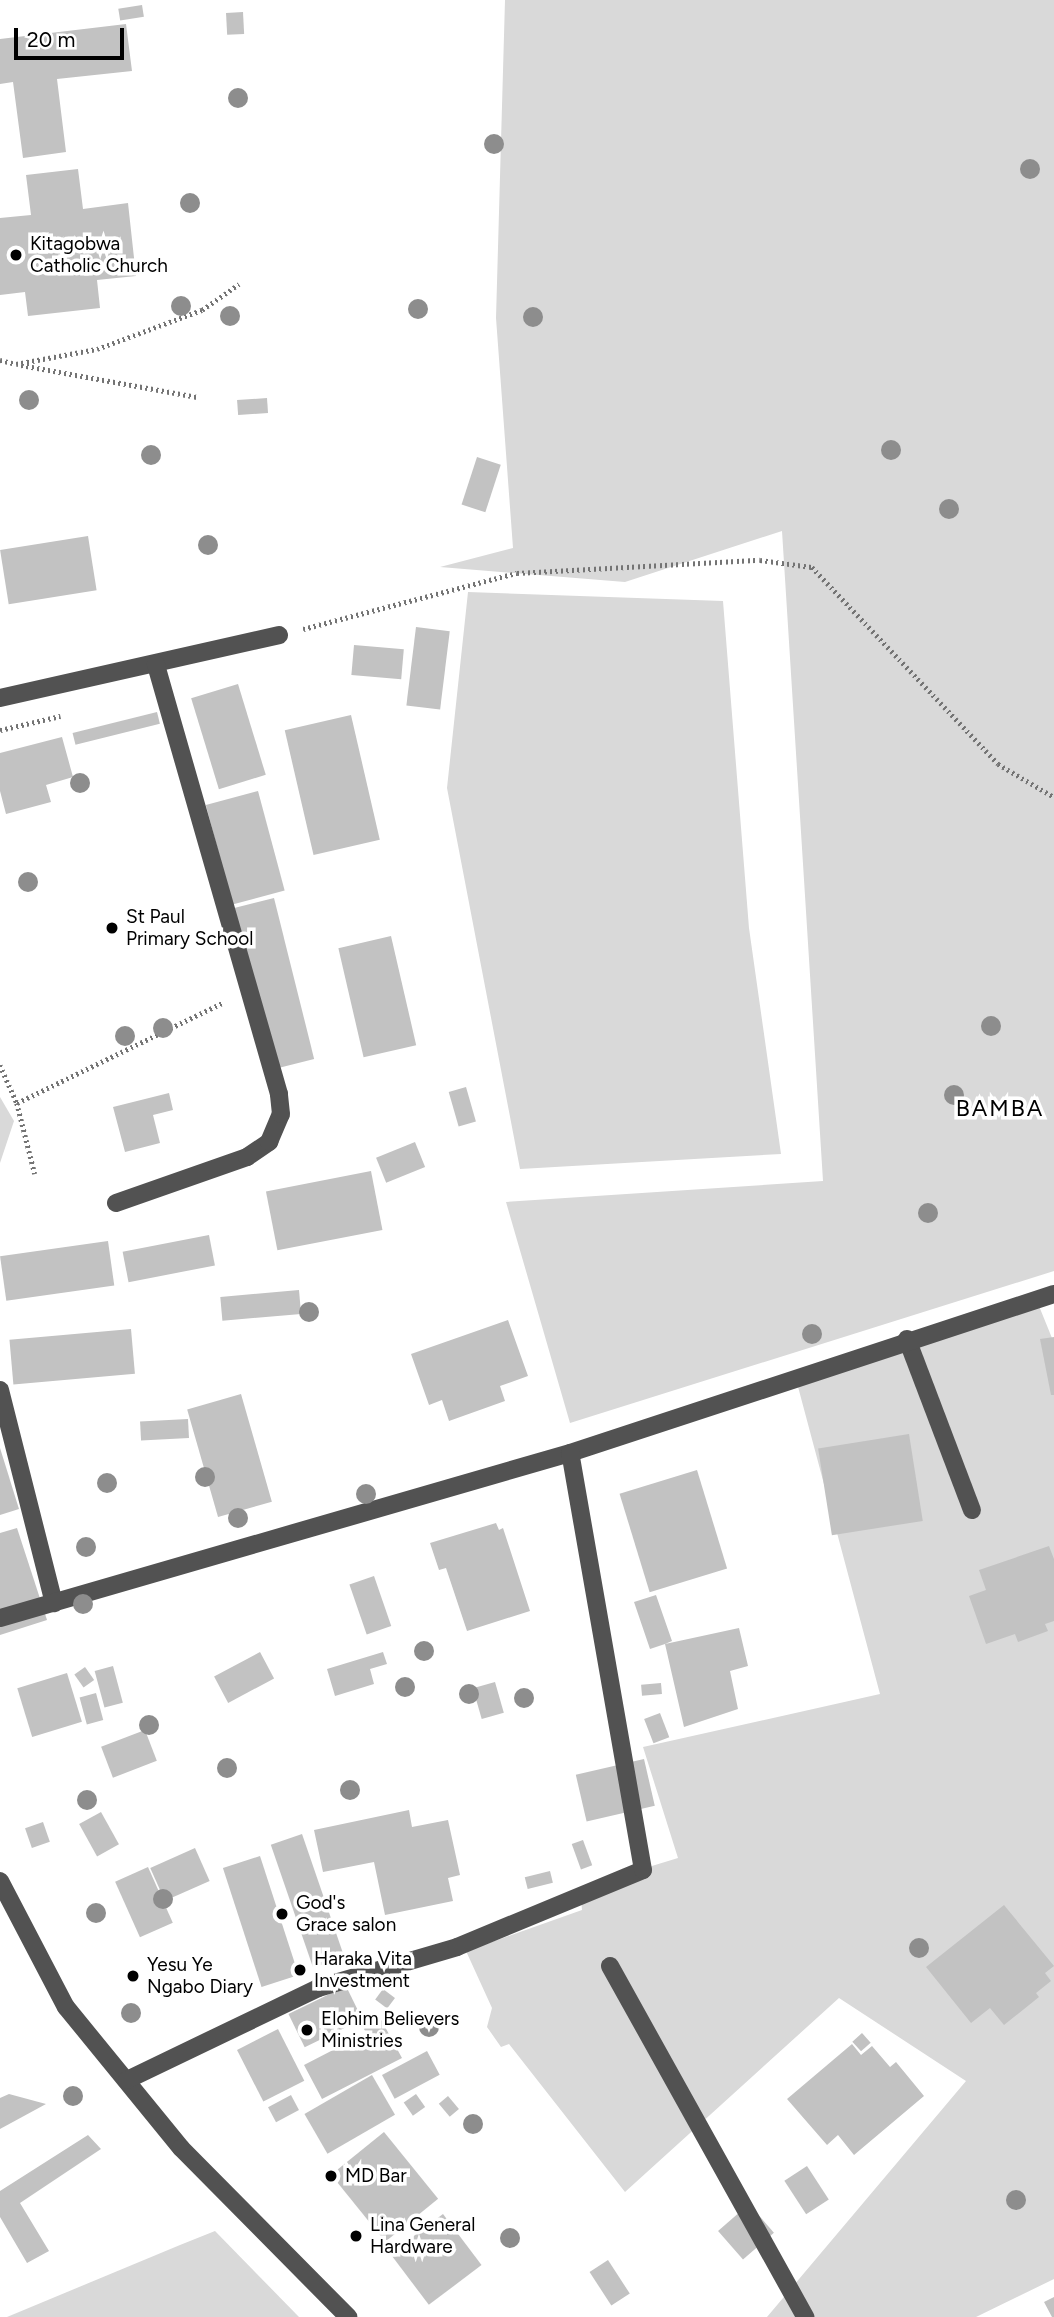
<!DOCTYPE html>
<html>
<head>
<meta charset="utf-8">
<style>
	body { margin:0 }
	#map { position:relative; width:1054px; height:2317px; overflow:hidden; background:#fff; font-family:Figtree,sans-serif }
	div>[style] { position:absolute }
	.green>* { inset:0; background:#d9d9d9 }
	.building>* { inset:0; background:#c2c2c2; transform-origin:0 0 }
	.path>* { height:4.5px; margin-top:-2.25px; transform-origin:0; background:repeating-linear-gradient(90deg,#747474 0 2px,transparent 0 5.5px) }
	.minor>* { height:18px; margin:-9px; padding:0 9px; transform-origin:9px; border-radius:9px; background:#525252 }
	.trees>* { width:20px; height:20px; margin:-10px; border-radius:50%; background:#8d8d8d }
	.dots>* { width:19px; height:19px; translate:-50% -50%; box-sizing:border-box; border:4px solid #fff; border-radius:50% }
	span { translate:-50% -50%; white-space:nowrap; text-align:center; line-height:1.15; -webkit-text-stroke:7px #fff; paint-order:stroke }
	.poi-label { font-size:19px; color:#000 }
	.left { translate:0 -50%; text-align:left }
	.quarter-label { font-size:23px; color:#000; letter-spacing:2px }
	.scale { position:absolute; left:14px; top:28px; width:110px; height:32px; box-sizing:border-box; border:4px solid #000; border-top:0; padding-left:9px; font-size:21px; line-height:24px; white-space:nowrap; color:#000; -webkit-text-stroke:5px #fff; paint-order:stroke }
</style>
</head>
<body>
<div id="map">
	<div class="green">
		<div style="clip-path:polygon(505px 0,1054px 0,1054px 1271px,570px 1423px,506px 1202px,823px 1181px,782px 531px,625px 582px,440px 567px,513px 548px,496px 318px)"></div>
		<div style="clip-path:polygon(468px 592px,723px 601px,749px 928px,781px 1154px,520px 1169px,447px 788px)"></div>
		<div style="clip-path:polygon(0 1097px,14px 1121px,0 1163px)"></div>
		<div style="clip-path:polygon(1039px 1306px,1054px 1343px,1054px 2279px,976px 2317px,767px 2317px,966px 2081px,839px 1998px,625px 2192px,509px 2044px,501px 2047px,487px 2027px,492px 2008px,466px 1951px,582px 1910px,580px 1888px,678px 1858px,643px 1747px,880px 1694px,797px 1383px)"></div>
		<div style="clip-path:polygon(215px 2231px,299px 2317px,7px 2317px,180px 2245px)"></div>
	</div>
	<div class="building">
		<div style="left:142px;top:5px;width:12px;height:24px;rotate:81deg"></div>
		<div style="left:243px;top:12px;width:22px;height:17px;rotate:87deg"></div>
		<div style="clip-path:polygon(126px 24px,132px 71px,57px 79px,66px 152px,23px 158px,13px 82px,0 84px,0 39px)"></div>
		<div style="clip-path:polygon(78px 169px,83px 209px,128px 203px,136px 276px,97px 280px,100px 308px,28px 316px,25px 292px,0 295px,0 218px,31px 215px,26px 175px)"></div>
		<div style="left:267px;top:398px;width:15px;height:30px;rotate:86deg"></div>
		<div style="left:477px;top:457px;width:25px;height:50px;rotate:18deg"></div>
		<div style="left:88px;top:536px;width:55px;height:89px;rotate:81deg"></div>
		<div style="left:416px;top:627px;width:34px;height:79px;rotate:7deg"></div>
		<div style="left:354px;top:645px;width:50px;height:30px;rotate:5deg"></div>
		<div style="left:238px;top:684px;width:95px;height:49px;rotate:73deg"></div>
		<div style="left:157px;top:712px;width:12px;height:87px;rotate:76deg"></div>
		<div style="left:351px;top:715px;width:128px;height:68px;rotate:77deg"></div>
		<div style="clip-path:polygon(62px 737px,73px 777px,46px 785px,51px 802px,6px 814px,0 791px,0 753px)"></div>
		<div style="left:258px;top:791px;width:103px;height:54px;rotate:75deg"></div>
		<div style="left:274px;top:898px;width:166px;height:42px;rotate:76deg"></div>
		<div style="left:391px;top:936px;width:112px;height:54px;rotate:77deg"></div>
		<div style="left:466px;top:1087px;width:36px;height:18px;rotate:74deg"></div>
		<div style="clip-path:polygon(169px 1093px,173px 1110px,153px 1115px,160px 1143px,125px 1152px,113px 1107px)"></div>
		<div style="left:415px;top:1142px;width:27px;height:42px;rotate:68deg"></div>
		<div style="left:371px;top:1171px;width:60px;height:107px;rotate:79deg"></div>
		<div style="left:209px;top:1235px;width:31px;height:88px;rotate:79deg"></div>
		<div style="left:108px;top:1241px;width:45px;height:109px;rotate:82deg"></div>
		<div style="left:299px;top:1290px;width:24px;height:79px;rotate:85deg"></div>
		<div style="clip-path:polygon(508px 1320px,528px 1376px,500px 1386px,505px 1401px,449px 1421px,442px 1400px,429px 1405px,411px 1354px)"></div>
		<div style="left:131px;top:1329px;width:45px;height:122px;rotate:85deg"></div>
		<div style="clip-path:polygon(1054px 1337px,1054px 1395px,1051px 1395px,1040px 1339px)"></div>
		<div style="left:241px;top:1394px;width:112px;height:56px;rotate:74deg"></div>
		<div style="left:188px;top:1419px;width:19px;height:48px;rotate:87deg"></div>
		<div style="left:909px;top:1434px;width:88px;height:92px;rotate:81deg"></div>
		<div style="clip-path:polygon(0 1448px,19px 1509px,0 1515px)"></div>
		<div style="left:697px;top:1470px;width:103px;height:81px;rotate:73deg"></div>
		<div style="clip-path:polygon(496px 1523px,499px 1530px,503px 1528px,530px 1611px,467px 1631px,446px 1568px,439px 1570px,430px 1543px)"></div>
		<div style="clip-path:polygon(17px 1528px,47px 1620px,0 1635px,0 1533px)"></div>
		<div style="clip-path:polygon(1049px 1546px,1054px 1559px,1054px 1621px,1045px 1624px,1048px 1631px,1018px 1642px,1015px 1634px,986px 1644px,969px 1596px,986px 1590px,979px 1570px)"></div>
		<div style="left:374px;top:1576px;width:53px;height:26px;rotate:71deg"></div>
		<div style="clip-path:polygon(656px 1595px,672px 1641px,665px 1644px,739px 1628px,748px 1666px,730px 1671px,738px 1709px,684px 1727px,665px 1644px,650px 1649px,634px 1602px)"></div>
		<div style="left:260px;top:1652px;width:30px;height:52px;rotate:62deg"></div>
		<div style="clip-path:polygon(383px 1652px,387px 1664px,370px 1669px,374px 1684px,335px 1696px,327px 1669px)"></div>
		<div style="left:113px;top:1666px;width:38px;height:19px;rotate:75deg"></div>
		<div style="left:85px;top:1667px;width:16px;height:13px;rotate:55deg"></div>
		<div style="left:67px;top:1673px;width:51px;height:52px;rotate:73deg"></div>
		<div style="left:495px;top:1682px;width:32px;height:23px;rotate:74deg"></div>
		<div style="left:661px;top:1683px;width:11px;height:20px;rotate:85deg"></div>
		<div style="left:96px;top:1693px;width:28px;height:17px;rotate:75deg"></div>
		<div style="left:660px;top:1713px;width:26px;height:17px;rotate:69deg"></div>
		<div style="left:145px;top:1730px;width:33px;height:47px;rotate:69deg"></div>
		<div style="left:644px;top:1759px;width:48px;height:70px;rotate:77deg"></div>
		<div style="clip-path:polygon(409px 1810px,412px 1827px,448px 1820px,460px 1875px,448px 1878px,453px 1901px,385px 1915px,374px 1862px,323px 1872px,314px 1830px)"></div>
		<div style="left:101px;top:1812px;width:37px;height:25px;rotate:61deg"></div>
		<div style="left:43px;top:1822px;width:21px;height:19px;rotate:71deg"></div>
		<div style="left:302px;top:1834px;width:130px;height:33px;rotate:71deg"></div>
		<div style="left:583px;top:1840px;width:27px;height:12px;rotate:70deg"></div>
		<div style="left:195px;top:1848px;width:36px;height:49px;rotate:66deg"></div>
		<div style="left:260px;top:1856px;width:125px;height:39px;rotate:72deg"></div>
		<div style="left:148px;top:1867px;width:61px;height:36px;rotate:66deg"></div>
		<div style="left:550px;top:1871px;width:12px;height:26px;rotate:76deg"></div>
		<div style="clip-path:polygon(1004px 1905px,1054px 1966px,1045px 1973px,1051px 1981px,1036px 1993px,1039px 1997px,1004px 2025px,990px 2008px,971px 2023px,926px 1967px)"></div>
		<div style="left:346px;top:1986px;width:37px;height:64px;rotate:64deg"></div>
		<div style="left:383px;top:1989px;width:15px;height:13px;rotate:37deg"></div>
		<div style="clip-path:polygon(378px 2014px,402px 2058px,322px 2099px,304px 2065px,366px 2033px,361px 2023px)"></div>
		<div style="left:278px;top:2029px;width:58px;height:46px;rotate:63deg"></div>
		<div style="left:862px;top:2033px;width:13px;height:13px;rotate:48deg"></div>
		<div style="clip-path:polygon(852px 2044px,861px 2055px,872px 2046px,890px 2067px,896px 2062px,924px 2096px,854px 2155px,838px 2135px,827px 2145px,787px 2099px)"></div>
		<div style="left:427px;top:2051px;width:27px;height:51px;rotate:62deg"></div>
		<div style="left:372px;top:2075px;width:46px;height:78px;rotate:60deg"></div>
		<div style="clip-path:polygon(9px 2094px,46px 2104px,0 2129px,0 2098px)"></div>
		<div style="left:416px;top:2094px;width:16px;height:15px;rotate:55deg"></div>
		<div style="left:291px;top:2095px;width:17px;height:26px;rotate:62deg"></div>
		<div style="left:448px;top:2096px;width:17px;height:12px;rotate:50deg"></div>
		<div style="left:384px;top:2132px;width:86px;height:68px;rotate:51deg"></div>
		<div style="clip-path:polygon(88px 2135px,101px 2149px,20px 2203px,49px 2251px,27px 2263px,0 2217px,0 2191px)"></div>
		<div style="left:807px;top:2166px;width:40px;height:27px;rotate:57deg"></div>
		<div style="left:749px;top:2204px;width:38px;height:41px;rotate:49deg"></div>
		<div style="left:443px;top:2214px;width:64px;height:66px;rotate:53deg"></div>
		<div style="left:608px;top:2260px;width:40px;height:22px;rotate:57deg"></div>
		<div style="clip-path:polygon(1054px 2297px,1054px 2317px,1052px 2317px,1044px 2302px)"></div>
	</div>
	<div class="path">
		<div style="left:0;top:360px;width:16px;rotate:14deg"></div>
		<div style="left:16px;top:364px;width:82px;rotate:-10.5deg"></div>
		<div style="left:97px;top:349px;width:112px;rotate:-20.4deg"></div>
		<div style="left:202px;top:310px;width:45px;rotate:-35.1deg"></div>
		<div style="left:21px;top:365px;width:179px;rotate:10.3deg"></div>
		<div style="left:303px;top:629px;width:221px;rotate:-14.7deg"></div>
		<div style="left:517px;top:573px;width:243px;rotate:-3.1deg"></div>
		<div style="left:760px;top:560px;width:52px;rotate:7.7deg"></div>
		<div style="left:812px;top:567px;width:271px;rotate:46.6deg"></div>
		<div style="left:998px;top:764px;width:65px;rotate:30.5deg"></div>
		<div style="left:0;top:730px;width:62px;rotate:-13.1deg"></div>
		<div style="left:0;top:1065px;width:42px;rotate:65.9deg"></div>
		<div style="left:17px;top:1103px;width:73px;rotate:75.8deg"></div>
		<div style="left:17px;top:1103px;width:230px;rotate:-26deg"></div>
	</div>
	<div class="minor">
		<div style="left:0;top:698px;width:286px;rotate:-12.7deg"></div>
		<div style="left:116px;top:1203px;width:139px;rotate:-19.3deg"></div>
		<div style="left:247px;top:1157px;width:27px;rotate:-34deg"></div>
		<div style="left:269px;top:1142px;width:30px;rotate:-67deg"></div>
		<div style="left:281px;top:1114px;width:20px;rotate:-96deg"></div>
		<div style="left:279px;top:1094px;width:447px;rotate:-106deg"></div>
		<div style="left:907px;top:1339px;width:183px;rotate:69.2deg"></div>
		<div style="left:0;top:1390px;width:220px;rotate:75.8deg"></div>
		<div style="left:0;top:1618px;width:593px;rotate:-16.14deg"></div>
		<div style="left:570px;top:1453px;width:509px;rotate:-18.19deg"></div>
		<div style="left:0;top:1881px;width:142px;rotate:62.4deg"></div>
		<div style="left:66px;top:2007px;width:182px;rotate:50.8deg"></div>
		<div style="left:181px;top:2148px;width:238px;rotate:45.3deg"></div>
		<div style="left:610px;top:1966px;width:402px;rotate:60.9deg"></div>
		<div style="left:127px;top:2080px;width:212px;rotate:-25.7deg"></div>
		<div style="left:318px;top:1988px;width:145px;rotate:-16.4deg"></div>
		<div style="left:457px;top:1947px;width:201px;rotate:-22.5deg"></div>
		<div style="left:643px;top:1870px;width:423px;rotate:-99.9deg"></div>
	</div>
	<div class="trees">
		<div style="left:238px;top:98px"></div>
		<div style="left:494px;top:144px"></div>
		<div style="left:1030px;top:169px"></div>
		<div style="left:190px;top:203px"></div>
		<div style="left:181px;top:306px"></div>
		<div style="left:418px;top:309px"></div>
		<div style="left:230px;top:316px"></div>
		<div style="left:533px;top:317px"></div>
		<div style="left:29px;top:400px"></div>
		<div style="left:891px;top:450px"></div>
		<div style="left:151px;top:455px"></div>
		<div style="left:949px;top:509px"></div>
		<div style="left:208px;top:545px"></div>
		<div style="left:80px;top:783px"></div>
		<div style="left:28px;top:882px"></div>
		<div style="left:991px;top:1026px"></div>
		<div style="left:163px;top:1028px"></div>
		<div style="left:125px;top:1036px"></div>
		<div style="left:954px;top:1095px"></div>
		<div style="left:928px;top:1213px"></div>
		<div style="left:309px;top:1312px"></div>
		<div style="left:812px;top:1334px"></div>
		<div style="left:205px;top:1477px"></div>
		<div style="left:107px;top:1483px"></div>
		<div style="left:366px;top:1494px"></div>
		<div style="left:238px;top:1518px"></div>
		<div style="left:86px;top:1547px"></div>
		<div style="left:83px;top:1604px"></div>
		<div style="left:424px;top:1651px"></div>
		<div style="left:405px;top:1687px"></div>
		<div style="left:469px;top:1694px"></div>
		<div style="left:524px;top:1698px"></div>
		<div style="left:149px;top:1725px"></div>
		<div style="left:227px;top:1768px"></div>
		<div style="left:350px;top:1790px"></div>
		<div style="left:87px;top:1800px"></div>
		<div style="left:163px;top:1899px"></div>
		<div style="left:96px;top:1913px"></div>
		<div style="left:919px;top:1948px"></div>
		<div style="left:131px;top:2013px"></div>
		<div style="left:429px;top:2027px"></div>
		<div style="left:73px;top:2096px"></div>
		<div style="left:473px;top:2124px"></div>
		<div style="left:1016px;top:2200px"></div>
		<div style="left:510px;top:2238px"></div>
	</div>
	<div class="dots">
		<div style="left:16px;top:255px;background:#000"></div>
		<div style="left:112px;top:928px;background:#000"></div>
		<div style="left:282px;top:1914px;background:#000"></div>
		<div style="left:300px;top:1970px;background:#000"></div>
		<div style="left:133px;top:1976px;background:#000"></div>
		<div style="left:307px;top:2030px;background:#000"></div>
		<div style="left:331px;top:2176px;background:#000"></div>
		<div style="left:356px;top:2236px;background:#000"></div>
	</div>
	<div class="poi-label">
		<span class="left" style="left:30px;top:255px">Kitagobwa<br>Catholic Church</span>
		<span class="left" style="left:126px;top:928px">St Paul<br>Primary School</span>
		<span class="left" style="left:296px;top:1914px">God's<br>Grace salon</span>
		<span class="left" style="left:314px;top:1970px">Haraka Vita<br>Investment</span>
		<span class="left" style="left:147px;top:1976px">Yesu Ye<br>Ngabo Diary</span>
		<span class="left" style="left:321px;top:2030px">Elohim Believers<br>Ministries</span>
		<span class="left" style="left:345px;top:2176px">MD Bar</span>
		<span class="left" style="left:370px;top:2236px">Lina General<br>Hardware</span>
	</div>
	<div class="quarter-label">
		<span style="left:1000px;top:1108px">BAMBA</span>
	</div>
	<div class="scale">20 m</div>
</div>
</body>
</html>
